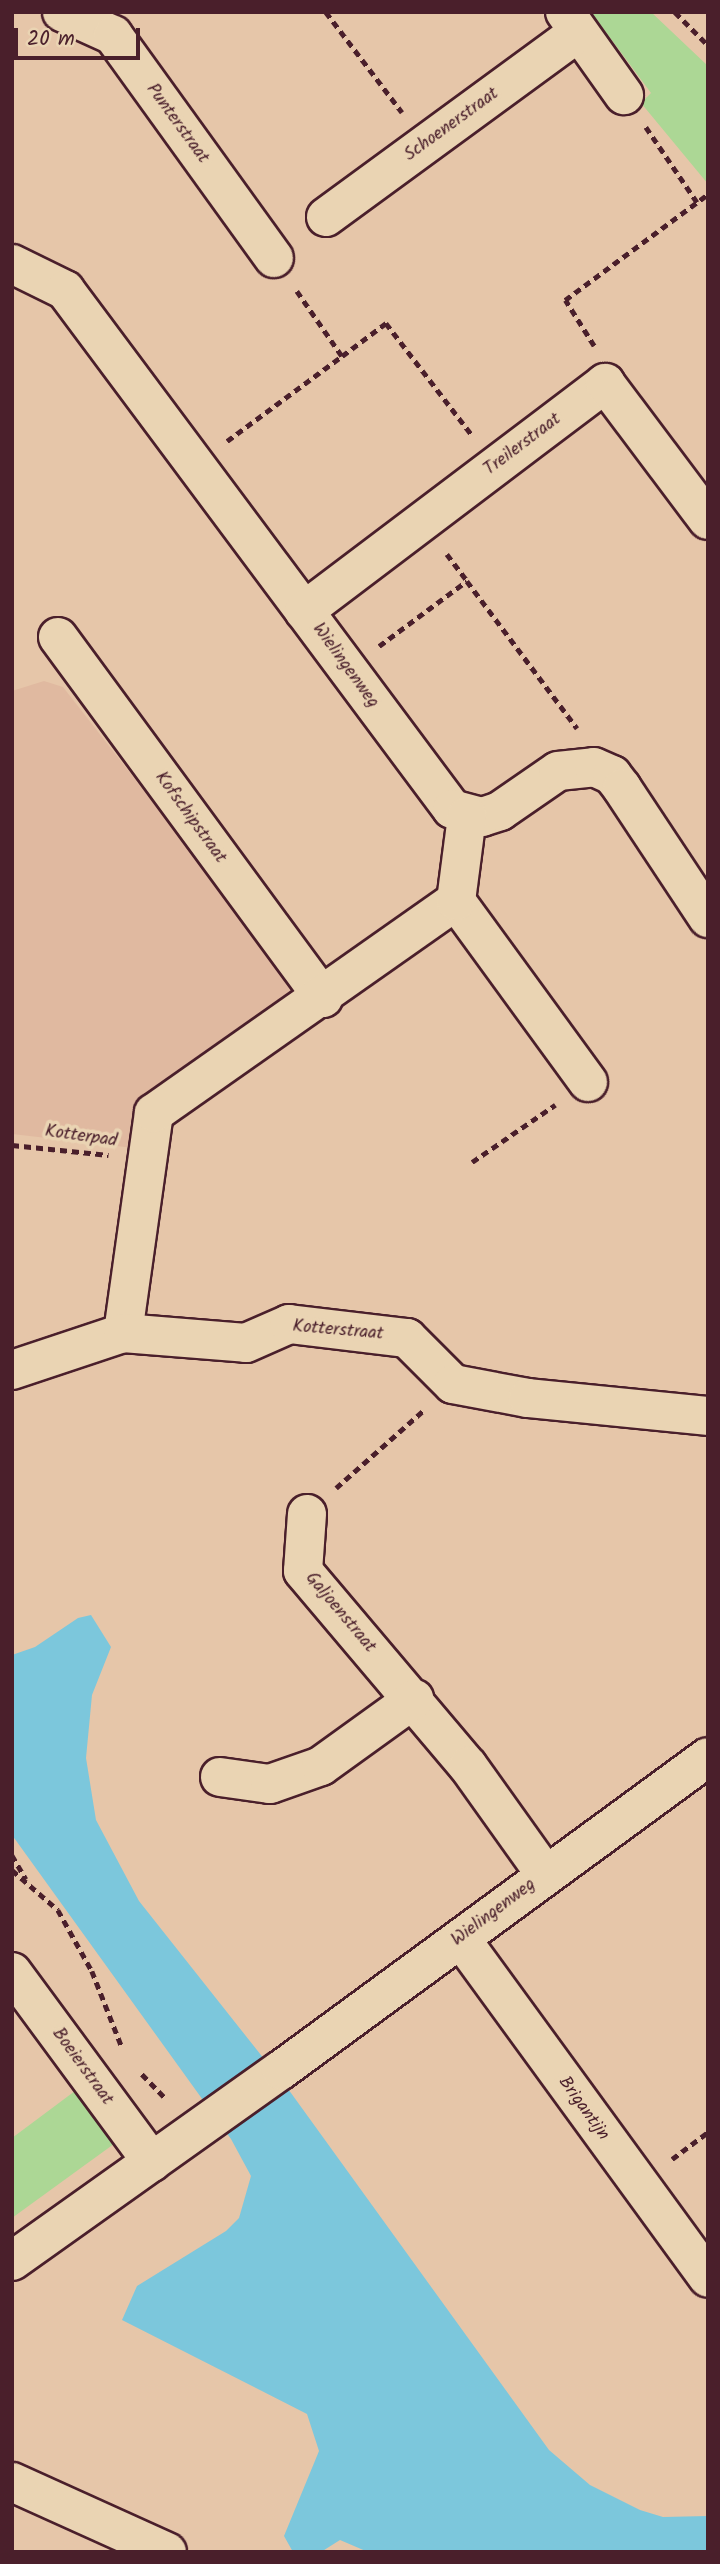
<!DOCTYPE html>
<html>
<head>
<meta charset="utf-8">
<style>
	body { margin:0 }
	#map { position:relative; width:720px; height:2564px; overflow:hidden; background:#e6c6a9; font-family:Kalam,sans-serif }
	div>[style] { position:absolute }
	.built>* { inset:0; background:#e0b9a0 }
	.green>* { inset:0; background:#acd795 }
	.water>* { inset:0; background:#7cc7dc }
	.path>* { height:4.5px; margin-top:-2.25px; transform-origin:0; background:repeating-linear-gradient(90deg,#4a1f2b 0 7px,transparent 0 12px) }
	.roads { filter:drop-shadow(2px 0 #4a1f2b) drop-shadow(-2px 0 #4a1f2b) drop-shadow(0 2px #4a1f2b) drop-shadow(0 -2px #4a1f2b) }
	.street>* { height:38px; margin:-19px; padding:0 19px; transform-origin:19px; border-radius:19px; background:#ead4b3 }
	span { translate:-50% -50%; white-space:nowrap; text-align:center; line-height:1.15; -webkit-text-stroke:7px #ead4b3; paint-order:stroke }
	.street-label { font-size:18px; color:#4a1f2b }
	.frame { position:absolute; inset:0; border:14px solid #4a1f2b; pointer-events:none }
	.scale { position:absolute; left:14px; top:28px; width:126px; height:32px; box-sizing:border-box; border:4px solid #4a1f2b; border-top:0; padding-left:9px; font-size:21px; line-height:24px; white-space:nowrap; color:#4a1f2b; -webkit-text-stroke:5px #ead4b3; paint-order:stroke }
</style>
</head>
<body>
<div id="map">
	<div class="built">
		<div style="clip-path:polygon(44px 681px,63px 687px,301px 992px,134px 1148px,12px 1134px,12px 691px)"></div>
	</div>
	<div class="green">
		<div style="clip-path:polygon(591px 12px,651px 12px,708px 66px,708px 184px,641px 103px,651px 93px)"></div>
		<div style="clip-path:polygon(79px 2088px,118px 2141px,12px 2218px,12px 2138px)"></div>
	</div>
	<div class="water">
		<div style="clip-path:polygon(91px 1615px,111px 1647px,92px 1695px,86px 1758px,96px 1820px,139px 1901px,291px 2093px,549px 2450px,590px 2485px,640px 2510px,663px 2517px,708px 2516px,708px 2552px,368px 2552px,340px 2540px,321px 2552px,293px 2552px,284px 2536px,319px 2451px,307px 2414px,122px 2320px,137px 2286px,226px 2231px,239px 2218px,251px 2176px,231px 2139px,12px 1835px,12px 1655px,35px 1647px,78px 1618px)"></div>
	</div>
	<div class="path">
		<div style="left:326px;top:12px;width:126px;rotate:52.8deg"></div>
		<div style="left:675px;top:12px;width:47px;rotate:45deg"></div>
		<div style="left:646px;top:127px;width:91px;rotate:55.8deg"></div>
		<div style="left:297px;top:291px;width:79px;rotate:55.3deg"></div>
		<div style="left:342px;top:356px;width:55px;rotate:-36.9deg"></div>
		<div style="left:386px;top:323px;width:141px;rotate:52.5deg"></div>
		<div style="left:594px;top:346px;width:54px;rotate:-122.2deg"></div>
		<div style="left:565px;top:300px;width:178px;rotate:-36.5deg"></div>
		<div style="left:227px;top:441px;width:143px;rotate:-36.5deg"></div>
		<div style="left:447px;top:554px;width:34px;rotate:53deg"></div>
		<div style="left:379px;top:646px;width:109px;rotate:-36.5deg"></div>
		<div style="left:467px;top:581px;width:184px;rotate:53.2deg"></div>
		<div style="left:12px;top:1145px;width:97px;rotate:5.9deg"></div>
		<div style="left:472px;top:1162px;width:101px;rotate:-34.5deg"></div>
		<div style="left:336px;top:1488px;width:118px;rotate:-41.6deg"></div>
		<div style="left:12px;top:1855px;width:28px;rotate:60deg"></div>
		<div style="left:12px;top:1870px;width:61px;rotate:41deg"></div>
		<div style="left:58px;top:1910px;width:70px;rotate:60.9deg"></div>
		<div style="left:92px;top:1971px;width:82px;rotate:68.5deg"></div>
		<div style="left:142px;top:2074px;width:36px;rotate:46deg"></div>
		<div style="left:672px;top:2159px;width:45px;rotate:-36.9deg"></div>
	</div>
	<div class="roads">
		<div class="street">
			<div style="left:62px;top:12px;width:56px;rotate:24.3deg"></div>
			<div style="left:113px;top:35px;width:275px;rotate:54.2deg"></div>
			<div style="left:565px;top:12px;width:102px;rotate:54.6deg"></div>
			<div style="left:326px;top:217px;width:313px;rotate:-36.2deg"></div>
			<div style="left:12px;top:264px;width:59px;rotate:26.1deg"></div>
			<div style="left:65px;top:290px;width:647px;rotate:53.29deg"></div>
			<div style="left:452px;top:809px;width:31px;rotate:15deg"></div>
			<div style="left:482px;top:817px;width:19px;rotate:-18deg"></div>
			<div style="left:500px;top:811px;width:70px;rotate:-34.6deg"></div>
			<div style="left:558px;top:771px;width:36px;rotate:-6deg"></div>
			<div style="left:594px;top:767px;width:20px;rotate:24deg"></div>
			<div style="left:612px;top:775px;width:16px;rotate:52deg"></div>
			<div style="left:622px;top:788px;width:156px;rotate:56.5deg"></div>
			<div style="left:304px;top:611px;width:378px;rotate:-37.1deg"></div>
			<div style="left:605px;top:383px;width:171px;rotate:53.1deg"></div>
			<div style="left:58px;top:637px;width:448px;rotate:53.7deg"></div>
			<div style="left:456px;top:901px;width:224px;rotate:53.9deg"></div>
			<div style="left:123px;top:1333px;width:222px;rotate:-82deg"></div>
			<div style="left:154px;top:1113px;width:369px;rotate:-35.1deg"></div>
			<div style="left:456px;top:901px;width:86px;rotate:-82.6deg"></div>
			<div style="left:12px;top:1370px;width:117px;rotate:-18.4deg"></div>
			<div style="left:123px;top:1333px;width:123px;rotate:4.6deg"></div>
			<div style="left:246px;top:1343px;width:47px;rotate:-23.8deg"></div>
			<div style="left:289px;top:1324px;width:119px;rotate:6.8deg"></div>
			<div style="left:407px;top:1338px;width:65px;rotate:45deg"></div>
			<div style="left:453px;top:1384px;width:76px;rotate:10.6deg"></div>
			<div style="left:528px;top:1398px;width:181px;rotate:5.7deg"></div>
			<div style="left:307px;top:1514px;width:57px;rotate:94deg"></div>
			<div style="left:303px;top:1571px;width:255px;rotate:49.8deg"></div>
			<div style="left:468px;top:1766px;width:133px;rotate:54.5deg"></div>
			<div style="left:220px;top:1777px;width:50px;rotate:8deg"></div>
			<div style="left:270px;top:1784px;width:54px;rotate:-19.4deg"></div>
			<div style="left:321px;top:1766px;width:115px;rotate:-35.8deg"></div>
			<div style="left:461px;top:1939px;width:419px;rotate:53.9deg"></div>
			<div style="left:12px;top:1972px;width:236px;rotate:53.6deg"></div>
			<div style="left:12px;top:2261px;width:330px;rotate:-35.4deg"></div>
			<div style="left:281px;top:2070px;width:529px;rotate:-36.24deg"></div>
			<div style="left:12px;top:2482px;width:170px;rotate:24.3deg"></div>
		</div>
	</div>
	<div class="street-label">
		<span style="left:177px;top:124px;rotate:54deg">Punterstraat</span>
		<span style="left:452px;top:125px;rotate:-36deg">Schoenerstraat</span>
		<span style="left:523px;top:445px;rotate:-37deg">Treilerstraat</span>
		<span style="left:345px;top:666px;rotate:54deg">Wielingenweg</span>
		<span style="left:190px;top:818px;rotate:54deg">Kofschipstraat</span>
		<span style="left:81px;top:1137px;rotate:8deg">Kotterpad</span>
		<span style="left:338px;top:1331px;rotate:5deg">Kotterstraat</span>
		<span style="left:340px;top:1613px;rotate:50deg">Galjoenstraat</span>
		<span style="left:494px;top:1913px;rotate:-37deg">Wielingenweg</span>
		<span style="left:82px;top:2067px;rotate:54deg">Boeierstraat</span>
		<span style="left:583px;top:2109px;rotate:54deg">Brigantijn</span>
	</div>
	<div class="frame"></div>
	<div class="scale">20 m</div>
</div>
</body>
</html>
